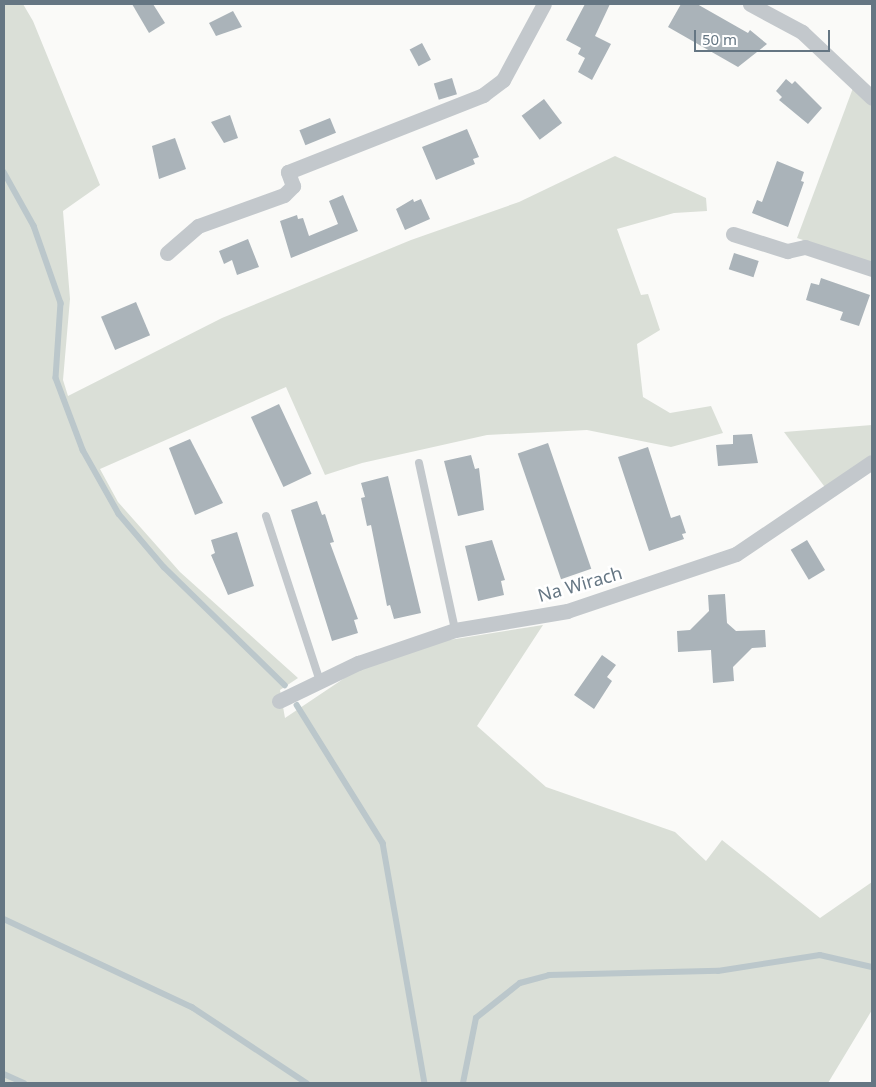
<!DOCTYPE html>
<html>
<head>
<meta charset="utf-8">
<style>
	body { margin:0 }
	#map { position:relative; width:876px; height:1087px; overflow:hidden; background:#fafaf8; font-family:"Noto Sans",sans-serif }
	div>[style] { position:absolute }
	.green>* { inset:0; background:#dadfd7 }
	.stream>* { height:5.5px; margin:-2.75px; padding:0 2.75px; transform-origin:2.75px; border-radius:2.75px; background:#bbc7cb }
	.building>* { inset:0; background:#aab3b9; transform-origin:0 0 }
	.lane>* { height:8px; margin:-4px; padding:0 4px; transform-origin:4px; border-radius:4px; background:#c3c8cc }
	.street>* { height:15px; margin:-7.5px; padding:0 7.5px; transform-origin:7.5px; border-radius:7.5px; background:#c3c8cc }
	span { translate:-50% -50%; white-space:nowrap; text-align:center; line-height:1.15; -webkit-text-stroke:5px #fff; paint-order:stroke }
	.street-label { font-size:18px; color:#657683 }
	.frame { position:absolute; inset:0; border:5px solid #657683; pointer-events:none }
	.scale { position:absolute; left:694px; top:30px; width:136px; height:22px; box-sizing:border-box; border:2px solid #657683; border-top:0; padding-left:6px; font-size:15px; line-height:18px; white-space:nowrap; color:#657683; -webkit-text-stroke:4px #fff; paint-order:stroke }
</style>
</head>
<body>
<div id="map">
	<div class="green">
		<div style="clip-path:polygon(4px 4px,23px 4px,33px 21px,100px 185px,63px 211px,70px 299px,63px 380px,68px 396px,222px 318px,411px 240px,519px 202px,615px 156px,706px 198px,707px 211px,674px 213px,617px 229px,641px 295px,648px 294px,660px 330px,637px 344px,643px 397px,670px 413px,711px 406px,723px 433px,671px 447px,587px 430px,487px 435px,362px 463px,325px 475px,286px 387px,100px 469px,118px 502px,180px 572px,298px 678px,280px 690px,285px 718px,361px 667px,443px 641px,543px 625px,477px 726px,546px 787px,675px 832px,706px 861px,722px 840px,820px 918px,872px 882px,872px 1010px,828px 1083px,4px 1083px)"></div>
		<div style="clip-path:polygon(853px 88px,872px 106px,872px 263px,797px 238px)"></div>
		<div style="clip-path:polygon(872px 425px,872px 454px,827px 490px,784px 432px)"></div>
	</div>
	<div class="stream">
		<div style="left:4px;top:172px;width:62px;rotate:60.9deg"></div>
		<div style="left:34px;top:226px;width:82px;rotate:70.7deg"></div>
		<div style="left:61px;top:303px;width:75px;rotate:93.8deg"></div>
		<div style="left:56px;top:378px;width:77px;rotate:69.4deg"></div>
		<div style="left:83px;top:450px;width:73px;rotate:60.6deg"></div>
		<div style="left:119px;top:514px;width:70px;rotate:49.7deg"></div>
		<div style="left:164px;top:567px;width:169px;rotate:44.3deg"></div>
		<div style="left:297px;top:705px;width:163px;rotate:58.1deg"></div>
		<div style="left:383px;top:843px;width:244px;rotate:80.1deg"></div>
		<div style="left:4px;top:919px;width:208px;rotate:25.1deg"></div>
		<div style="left:192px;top:1007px;width:138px;rotate:33.5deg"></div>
		<div style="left:4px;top:1074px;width:22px;rotate:24deg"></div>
		<div style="left:463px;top:1083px;width:66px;rotate:-78.7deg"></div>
		<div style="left:476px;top:1018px;width:56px;rotate:-38.5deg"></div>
		<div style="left:520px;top:983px;width:30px;rotate:-15deg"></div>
		<div style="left:549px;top:975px;width:169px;rotate:-1.4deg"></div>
		<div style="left:718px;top:971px;width:103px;rotate:-8.9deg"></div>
		<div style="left:820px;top:955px;width:53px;rotate:13deg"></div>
	</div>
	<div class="building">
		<div style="clip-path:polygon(132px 4px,153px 4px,165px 23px,149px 33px)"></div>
		<div style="clip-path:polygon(585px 4px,610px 4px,595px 36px,611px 44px,592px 80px,578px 72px,585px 58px,578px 54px,581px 48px,566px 40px)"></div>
		<div style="clip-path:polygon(681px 4px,697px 4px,748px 33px,750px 30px,767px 44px,738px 67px,668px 27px)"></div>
		<div style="clip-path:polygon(233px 11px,242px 27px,216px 36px,209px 23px)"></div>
		<div style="left:422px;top:43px;width:19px;height:14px;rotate:62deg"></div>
		<div style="left:452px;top:78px;width:17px;height:19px;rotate:73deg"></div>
		<div style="clip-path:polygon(786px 79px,792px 84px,795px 81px,822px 108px,808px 124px,779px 100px,782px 97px,776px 91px)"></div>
		<div style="left:544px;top:99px;width:30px;height:28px;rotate:53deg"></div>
		<div style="clip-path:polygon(230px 115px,238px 138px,224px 143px,211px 122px)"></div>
		<div style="left:330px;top:118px;width:16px;height:33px;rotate:68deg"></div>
		<div style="clip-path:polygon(467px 129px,479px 157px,473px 159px,475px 164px,436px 180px,422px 147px)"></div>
		<div style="clip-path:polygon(175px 138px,186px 169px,159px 179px,152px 146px)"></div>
		<div style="clip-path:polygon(777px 161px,804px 172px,801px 181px,804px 182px,788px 227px,752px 213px,757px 200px,762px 202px)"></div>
		<div style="clip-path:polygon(343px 195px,358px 231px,291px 258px,280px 221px,297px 215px,298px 219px,303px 218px,309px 236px,338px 224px,329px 201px)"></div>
		<div style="clip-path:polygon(413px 199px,414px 202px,421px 199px,430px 219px,405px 230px,396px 209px)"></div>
		<div style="clip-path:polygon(248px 239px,259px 267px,237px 275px,232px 260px,224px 264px,219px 251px)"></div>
		<div style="left:734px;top:253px;width:26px;height:17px;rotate:18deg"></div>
		<div style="clip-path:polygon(821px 278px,870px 295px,859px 326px,840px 320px,843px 312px,806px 300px,811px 283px,819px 285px)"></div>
		<div style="left:136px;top:302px;width:36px;height:38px;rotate:67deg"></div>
		<div style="left:279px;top:404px;width:77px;height:31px;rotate:65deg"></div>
		<div style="clip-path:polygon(752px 434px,758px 463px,718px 466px,716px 445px,733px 444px,733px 435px)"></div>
		<div style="clip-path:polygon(190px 439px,223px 503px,195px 515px,169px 448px)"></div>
		<div style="left:548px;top:443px;width:133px;height:32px;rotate:71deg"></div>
		<div style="clip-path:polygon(648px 447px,671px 518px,680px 515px,686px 533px,682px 534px,684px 539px,649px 551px,618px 457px)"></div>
		<div style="clip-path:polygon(471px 455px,475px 469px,479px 468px,484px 510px,458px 516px,444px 461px)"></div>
		<div style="clip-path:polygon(388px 476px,421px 613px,394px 619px,390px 605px,387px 606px,371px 525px,367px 526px,361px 498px,365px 497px,361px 483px)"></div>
		<div style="clip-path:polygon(317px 501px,322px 515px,325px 514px,334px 542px,330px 543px,358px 619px,354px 620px,358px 633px,332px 641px,291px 510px)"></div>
		<div style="clip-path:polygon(237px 532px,254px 586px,228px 595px,211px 555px,215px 553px,211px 540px)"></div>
		<div style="clip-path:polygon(492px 540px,505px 580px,501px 581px,504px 595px,478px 601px,465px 546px)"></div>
		<div style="left:807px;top:540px;width:35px;height:19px;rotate:59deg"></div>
		<div style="clip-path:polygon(725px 594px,727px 623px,736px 631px,765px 630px,766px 647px,752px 648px,733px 667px,734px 681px,713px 683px,711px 650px,678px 652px,677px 631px,690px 630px,709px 611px,708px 595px)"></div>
		<div style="clip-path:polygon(602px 655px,616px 665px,607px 677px,612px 681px,594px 709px,574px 695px)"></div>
	</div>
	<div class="lane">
		<div style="left:419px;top:463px;width:171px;rotate:77.8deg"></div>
		<div style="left:266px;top:516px;width:174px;rotate:71.9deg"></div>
	</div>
	<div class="street">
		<div style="left:750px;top:4px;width:59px;rotate:28.3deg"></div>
		<div style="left:802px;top:32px;width:96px;rotate:43.3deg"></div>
		<div style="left:733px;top:234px;width:57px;rotate:17.5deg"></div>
		<div style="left:787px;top:251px;width:18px;rotate:-13deg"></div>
		<div style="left:805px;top:247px;width:71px;rotate:18.2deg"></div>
		<div style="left:167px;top:253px;width:41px;rotate:-41.1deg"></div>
		<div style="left:198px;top:226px;width:91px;rotate:-19.8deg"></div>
		<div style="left:284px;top:195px;width:13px;rotate:-45deg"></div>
		<div style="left:293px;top:186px;width:15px;rotate:-110deg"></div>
		<div style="left:288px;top:172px;width:210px;rotate:-21.5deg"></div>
		<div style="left:483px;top:95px;width:25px;rotate:-37deg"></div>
		<div style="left:503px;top:80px;width:86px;rotate:-61.7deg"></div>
		<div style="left:279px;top:701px;width:88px;rotate:-25.7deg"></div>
		<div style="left:358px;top:663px;width:102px;rotate:-18.8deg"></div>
		<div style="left:455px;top:630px;width:114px;rotate:-9.6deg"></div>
		<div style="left:567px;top:611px;width:178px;rotate:-18.6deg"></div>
		<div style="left:736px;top:554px;width:164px;rotate:-34.1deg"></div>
	</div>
	<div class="street-label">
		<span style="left:580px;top:584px;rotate:-16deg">Na Wirach</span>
	</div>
	<div class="frame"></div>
	<div class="scale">50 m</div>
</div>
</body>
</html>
